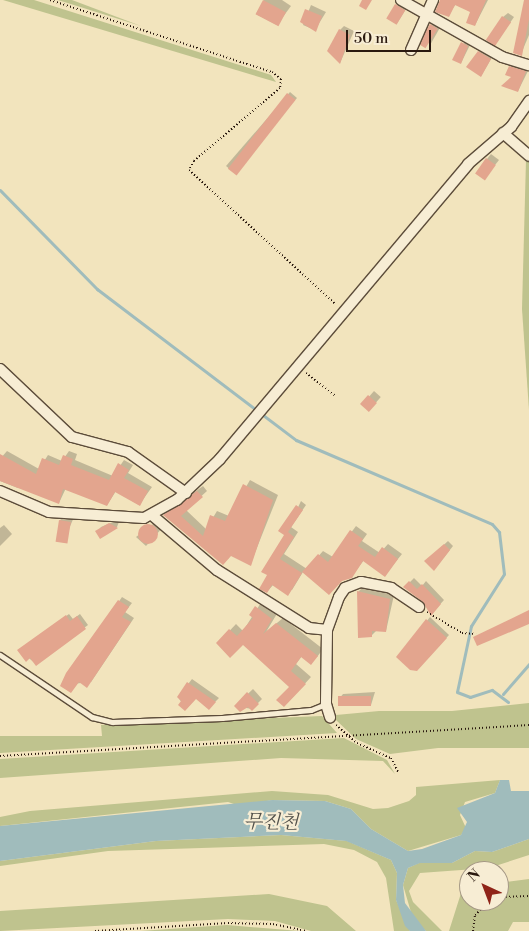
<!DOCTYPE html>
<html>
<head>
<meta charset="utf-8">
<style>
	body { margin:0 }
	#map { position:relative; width:529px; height:931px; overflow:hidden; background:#f2e4bd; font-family:"Libre Bodoni","Noto Serif KR",serif }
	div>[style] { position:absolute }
	.green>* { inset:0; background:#bfc38e }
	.water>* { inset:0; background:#a0bcbc }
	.shadow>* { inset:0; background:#0003; transform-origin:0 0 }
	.stream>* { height:3px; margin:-1.5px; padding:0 1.5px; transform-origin:1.5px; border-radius:1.5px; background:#a0bcbc }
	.building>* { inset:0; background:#e3a58e; transform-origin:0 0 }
	.round { border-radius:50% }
	.path>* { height:2px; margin-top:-1px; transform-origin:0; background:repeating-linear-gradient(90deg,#2a190f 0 1px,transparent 0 3.5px) }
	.roads { filter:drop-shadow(1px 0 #5c4c3a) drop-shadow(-1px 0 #5c4c3a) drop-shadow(0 1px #5c4c3a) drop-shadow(0 -1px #5c4c3a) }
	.service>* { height:5px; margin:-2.5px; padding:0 2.5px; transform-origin:2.5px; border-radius:2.5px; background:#f7edd4 }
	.minor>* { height:10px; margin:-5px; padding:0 5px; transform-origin:5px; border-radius:5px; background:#f7edd4 }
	span { translate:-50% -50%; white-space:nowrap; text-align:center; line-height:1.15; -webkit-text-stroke:4.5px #f7edd4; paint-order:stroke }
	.water-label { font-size:19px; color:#53524c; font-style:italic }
	.north { position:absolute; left:459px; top:861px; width:50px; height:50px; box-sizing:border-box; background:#f7edd4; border:1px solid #a59885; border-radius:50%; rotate:317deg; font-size:14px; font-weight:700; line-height:20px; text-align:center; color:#2a190f }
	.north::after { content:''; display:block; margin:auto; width:18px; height:22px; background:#8f2418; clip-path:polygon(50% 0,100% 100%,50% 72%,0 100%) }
	.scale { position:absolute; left:346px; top:30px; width:85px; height:22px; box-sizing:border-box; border:2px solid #2a190f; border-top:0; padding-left:6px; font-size:15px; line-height:18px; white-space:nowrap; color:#2a190f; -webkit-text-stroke:4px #f7edd4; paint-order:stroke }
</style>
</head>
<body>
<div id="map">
	<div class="green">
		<div style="clip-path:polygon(3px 0,34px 0,271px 75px,276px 82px)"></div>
		<div style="clip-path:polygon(58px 0,72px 0,141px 26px)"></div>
		<div style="clip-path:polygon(526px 160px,529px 161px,529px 410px,522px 309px)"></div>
		<div style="clip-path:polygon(529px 703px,529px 748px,438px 748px,390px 754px,356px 739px,336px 720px,336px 715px,379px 711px,452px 711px)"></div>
		<div style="clip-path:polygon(322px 716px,337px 733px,0 753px,0 736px,102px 736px,101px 725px)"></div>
		<div style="clip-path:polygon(344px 738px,387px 760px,395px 774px,383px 761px,281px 758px,0 778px,0 759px)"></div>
		<div style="clip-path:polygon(500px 780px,495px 793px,465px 802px,460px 815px,466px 828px,461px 835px,408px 851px,371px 829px,351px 809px,325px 801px,272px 800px,240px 806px,228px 802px,0 826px,0 817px,30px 811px,272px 791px,328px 795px,373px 809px,388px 808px,409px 801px,416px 795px,416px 787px)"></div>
		<div style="clip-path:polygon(281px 835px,347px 841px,391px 860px,397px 873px,396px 900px,410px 931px,394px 931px,386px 878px,377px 862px,354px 850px,324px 844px,108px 851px,0 866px,0 861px,156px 841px)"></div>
		<div style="clip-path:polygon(529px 839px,529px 855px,489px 868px,420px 873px,409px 891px,413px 902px,442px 931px,426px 931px,413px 919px,403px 885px,408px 868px,419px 863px,452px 863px,475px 851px,492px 852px)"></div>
		<div style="clip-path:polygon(529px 879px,529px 922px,513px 922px,508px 931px,449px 931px,462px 890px,469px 888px,469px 901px,499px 901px,499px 883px)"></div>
		<div style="clip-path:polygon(269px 894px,327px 906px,356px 931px,311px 931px,275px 921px,228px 919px,0 931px,0 911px)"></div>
		<div style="clip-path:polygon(227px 925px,300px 931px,140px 931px)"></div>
	</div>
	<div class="water">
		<div style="clip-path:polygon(500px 780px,509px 780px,511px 791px,529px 791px,529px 839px,492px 852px,475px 851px,452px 863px,420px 863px,408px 868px,403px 885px,405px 903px,426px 931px,410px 931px,405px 926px,396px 900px,397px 873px,391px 860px,346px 841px,281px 835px,156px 841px,0 861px,0 826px,272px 800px,325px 801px,351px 809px,371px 829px,408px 851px,422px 849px,461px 835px,467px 822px,457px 808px,495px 793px)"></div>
	</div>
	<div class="shadow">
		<div style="clip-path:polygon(264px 0,282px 0,291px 6px,277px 25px,256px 14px)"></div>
		<div style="left:401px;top:0;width:9px;height:22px;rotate:32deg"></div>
		<div style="clip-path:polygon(444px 0,488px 0,475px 25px,471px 12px,456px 4px,448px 15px)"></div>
		<div style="clip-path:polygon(525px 0,529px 0,529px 35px,521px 54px)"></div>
		<div style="clip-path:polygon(311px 5px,326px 12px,315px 30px,303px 25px)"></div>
		<div style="clip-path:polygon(508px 13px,514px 17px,499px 39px,503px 17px)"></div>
		<div style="clip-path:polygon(435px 20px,442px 24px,429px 47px,431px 25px)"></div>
		<div style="clip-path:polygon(344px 26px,354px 31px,340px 63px,340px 30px)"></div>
		<div style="clip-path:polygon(467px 38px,472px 41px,461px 63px,454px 59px)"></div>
		<div style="clip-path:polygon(483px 47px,494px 54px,481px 76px,479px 52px)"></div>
		<div style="clip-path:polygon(515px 62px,529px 69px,518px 91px,510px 67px)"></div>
		<div style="clip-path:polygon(290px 92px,297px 98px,232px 171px,226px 166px)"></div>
		<div style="clip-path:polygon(491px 154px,499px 160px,488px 174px,476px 173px)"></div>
		<div style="left:374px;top:391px;width:9px;height:17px;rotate:41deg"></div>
		<div style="clip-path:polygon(7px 451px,39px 469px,48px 455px,62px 461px,69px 451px,77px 454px,75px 460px,113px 476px,124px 460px,133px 465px,128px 473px,152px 487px,139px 505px,116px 491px,107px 505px,66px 488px,59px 503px,21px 484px,18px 488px,0 481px,0 459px)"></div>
		<div style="clip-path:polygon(250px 480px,278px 495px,250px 565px,231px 554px,228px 559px,170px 510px,203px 486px,207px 491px,186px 510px,206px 529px,217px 511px,229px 516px)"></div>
		<div style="clip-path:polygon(301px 501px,306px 505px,291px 527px,298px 532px,284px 554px,307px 569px,323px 551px,333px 557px,356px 526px,367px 534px,362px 541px,380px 553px,388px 544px,402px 554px,385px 575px,364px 560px,351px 577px,303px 572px,292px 590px,273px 585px,267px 592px,285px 535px)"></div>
		<div style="clip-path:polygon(65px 516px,74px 517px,63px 543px,60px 520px)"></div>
		<div style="clip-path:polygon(120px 519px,117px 527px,100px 537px,97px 532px,101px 527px)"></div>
		<div style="clip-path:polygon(157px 521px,164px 526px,146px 546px,136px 537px)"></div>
		<div style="clip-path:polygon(4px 525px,12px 534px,0 546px,0 528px)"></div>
		<div style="clip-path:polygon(448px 541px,453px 546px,438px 565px,426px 561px)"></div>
		<div style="clip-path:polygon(414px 578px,422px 586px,426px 581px,444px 600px,435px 610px,405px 587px)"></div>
		<div style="clip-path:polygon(363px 587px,394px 595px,386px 631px,377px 630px,372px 635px,358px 592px)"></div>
		<div style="clip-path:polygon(122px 597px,132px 603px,125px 612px,134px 618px,91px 682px,62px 685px)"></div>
		<div style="clip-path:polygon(262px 601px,278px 612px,266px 632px,283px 618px,323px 649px,317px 657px,302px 656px,296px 664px,311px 677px,290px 700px,290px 687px,243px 643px,218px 643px,236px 624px,243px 631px)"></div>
		<div style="clip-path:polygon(69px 614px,73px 619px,80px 614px,88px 625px,36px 664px,19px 650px)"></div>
		<div style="clip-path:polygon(430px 617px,449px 635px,417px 670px,398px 657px)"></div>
		<div style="clip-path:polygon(192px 679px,219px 698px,213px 704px,197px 697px,186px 709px,178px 697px)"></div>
		<div style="clip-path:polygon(253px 689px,262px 699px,252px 709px,235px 706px)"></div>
		<div style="clip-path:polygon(375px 692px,371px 705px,339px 699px,343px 694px)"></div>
	</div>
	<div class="stream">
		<div style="left:0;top:190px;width:139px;rotate:45.6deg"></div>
		<div style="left:97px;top:289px;width:250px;rotate:37.2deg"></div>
		<div style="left:296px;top:440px;width:213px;rotate:23.2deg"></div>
		<div style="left:492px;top:524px;width:11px;rotate:49deg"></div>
		<div style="left:499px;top:532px;width:42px;rotate:83.2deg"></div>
		<div style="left:504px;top:574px;width:62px;rotate:122.4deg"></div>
		<div style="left:471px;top:626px;width:67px;rotate:102deg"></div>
		<div style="left:457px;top:692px;width:14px;rotate:21deg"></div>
		<div style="left:470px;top:697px;width:23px;rotate:-18deg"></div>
		<div style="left:492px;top:690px;width:20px;rotate:37deg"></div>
		<div style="left:503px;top:694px;width:40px;rotate:-49deg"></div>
	</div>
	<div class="building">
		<div style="left:263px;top:0;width:26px;height:16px;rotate:28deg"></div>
		<div style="clip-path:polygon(362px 0,372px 0,366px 10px,359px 6px)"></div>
		<div style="clip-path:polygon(440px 0,486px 0,475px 26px,466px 23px,470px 12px,455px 5px,449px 17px,435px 12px)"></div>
		<div style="clip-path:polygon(524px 0,529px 0,529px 19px,522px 56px,513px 53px)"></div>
		<div style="left:395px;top:4px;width:12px;height:17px;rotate:31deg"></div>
		<div style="clip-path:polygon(305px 9px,322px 16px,316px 32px,300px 22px)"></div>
		<div style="left:502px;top:16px;width:11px;height:29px;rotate:34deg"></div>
		<div style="left:430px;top:24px;width:9px;height:23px;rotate:32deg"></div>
		<div style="clip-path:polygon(339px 29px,350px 35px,340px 64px,327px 51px)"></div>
		<div style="clip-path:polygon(461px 42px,468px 46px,461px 64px,452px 60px)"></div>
		<div style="clip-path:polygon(478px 51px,491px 59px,481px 77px,466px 67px)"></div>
		<div style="clip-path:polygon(509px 66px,526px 71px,518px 92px,501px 86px,511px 77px,505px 75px)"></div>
		<div style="left:287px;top:93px;width:11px;height:96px;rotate:38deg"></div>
		<div style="left:486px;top:158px;width:12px;height:19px;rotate:35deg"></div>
		<div style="left:368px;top:395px;width:12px;height:12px;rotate:42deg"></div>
		<div style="clip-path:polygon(0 454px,36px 474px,42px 458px,59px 465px,63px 455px,73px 459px,71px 465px,109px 480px,118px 463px,129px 470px,124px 478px,148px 491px,140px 506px,115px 492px,107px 506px,63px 489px,59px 504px,0 481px)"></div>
		<div style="clip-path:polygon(243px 484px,273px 500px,251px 566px,231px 556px,223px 565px,163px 515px,197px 491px,203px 497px,181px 516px,203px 536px,210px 515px,225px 521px)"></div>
		<div style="clip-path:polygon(296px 505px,303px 510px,288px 532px,294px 537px,280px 559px,302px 573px,288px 596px,272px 585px,267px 593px,259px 589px,267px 575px,261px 572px,284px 535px,278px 531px)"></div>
		<div style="left:59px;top:520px;width:12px;height:22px;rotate:9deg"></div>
		<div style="clip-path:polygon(109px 523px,118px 528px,100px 539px,95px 531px)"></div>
		<div class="round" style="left:138px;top:524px;width:20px;height:20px"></div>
		<div style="clip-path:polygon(350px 530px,363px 539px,358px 546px,375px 557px,382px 547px,398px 559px,385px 577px,363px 561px,352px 578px,342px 581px,329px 595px,302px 572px,318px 554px,328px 562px)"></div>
		<div style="clip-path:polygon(444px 544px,450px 550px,434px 571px,424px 561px)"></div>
		<div style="clip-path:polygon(409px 581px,417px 589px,422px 584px,441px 604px,431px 616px,423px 602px,403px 587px)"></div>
		<div style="clip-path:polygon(357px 591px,390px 599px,386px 632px,372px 631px,372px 637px,358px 638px)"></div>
		<div style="clip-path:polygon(118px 600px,129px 607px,122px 617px,131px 622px,87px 688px,79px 682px,71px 693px,60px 686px,66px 673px)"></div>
		<div style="clip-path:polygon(255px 606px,272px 619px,263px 634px,276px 623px,318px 656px,311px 665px,301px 657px,291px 671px,306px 684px,284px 707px,276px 700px,289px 687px,243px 645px,230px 658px,216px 643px,229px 629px,237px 636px,253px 618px,249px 615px)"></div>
		<div style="clip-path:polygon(529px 610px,529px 624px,477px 646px,473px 637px)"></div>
		<div style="clip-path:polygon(66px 615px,70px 621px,77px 616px,86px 629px,36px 666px,30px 658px,26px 662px,17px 650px)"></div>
		<div style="clip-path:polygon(426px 619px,447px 638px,417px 671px,410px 670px,396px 657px)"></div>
		<div style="clip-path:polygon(187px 682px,216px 702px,209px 710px,196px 699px,185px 711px,178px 705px,181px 701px,177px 697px)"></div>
		<div style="clip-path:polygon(247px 692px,259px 704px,252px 711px,248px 707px,240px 712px,234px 706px)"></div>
		<div style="left:371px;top:696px;width:10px;height:33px;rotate:90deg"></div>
	</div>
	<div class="path">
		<div style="left:50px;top:0;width:233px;rotate:18deg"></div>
		<div style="left:272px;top:72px;width:11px;rotate:38deg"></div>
		<div style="left:281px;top:79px;width:9px;rotate:96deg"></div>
		<div style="left:280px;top:88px;width:113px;rotate:139.7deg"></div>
		<div style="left:194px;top:161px;width:10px;rotate:119deg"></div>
		<div style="left:189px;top:170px;width:198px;rotate:42.5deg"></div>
		<div style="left:306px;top:373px;width:37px;rotate:38deg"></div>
		<div style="left:427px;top:612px;width:41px;rotate:31deg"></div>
		<div style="left:462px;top:633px;width:14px;rotate:4deg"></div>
		<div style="left:336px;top:725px;width:28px;rotate:41deg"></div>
		<div style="left:357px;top:743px;width:37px;rotate:24deg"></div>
		<div style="left:391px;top:758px;width:16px;rotate:63deg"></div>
		<div style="left:0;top:756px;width:530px;rotate:-3.35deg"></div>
		<div style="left:499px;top:897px;width:30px;rotate:-2deg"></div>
		<div style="left:95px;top:931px;width:133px;rotate:-3.4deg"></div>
		<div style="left:228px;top:923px;width:45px;rotate:1.3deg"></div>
		<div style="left:273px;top:924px;width:34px;rotate:12deg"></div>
		<div style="left:473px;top:931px;width:16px;rotate:-83deg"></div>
		<div style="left:475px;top:915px;width:21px;rotate:-43deg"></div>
	</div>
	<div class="roads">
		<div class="service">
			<div style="left:0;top:655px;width:111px;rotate:34deg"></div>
			<div style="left:92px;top:717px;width:21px;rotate:14deg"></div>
			<div style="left:112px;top:722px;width:110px;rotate:-2.1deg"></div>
			<div style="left:222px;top:718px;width:89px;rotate:-5.1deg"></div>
			<div style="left:311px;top:710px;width:16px;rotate:-22deg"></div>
		</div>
		<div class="minor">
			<div style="left:401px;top:0;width:116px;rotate:29.4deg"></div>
			<div style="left:502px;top:57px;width:28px;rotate:17deg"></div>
			<div style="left:411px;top:50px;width:55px;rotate:-66.3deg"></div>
			<div style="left:503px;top:133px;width:35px;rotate:41deg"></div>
			<div style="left:0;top:369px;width:99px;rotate:43.4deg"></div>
			<div style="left:72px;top:437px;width:58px;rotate:15deg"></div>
			<div style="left:128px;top:452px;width:71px;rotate:35.3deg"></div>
			<div style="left:0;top:491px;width:53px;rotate:23.2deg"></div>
			<div style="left:49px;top:512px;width:95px;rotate:3.6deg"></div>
			<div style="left:144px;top:518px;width:38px;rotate:-29deg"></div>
			<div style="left:177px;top:500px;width:59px;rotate:-43.6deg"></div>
			<div style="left:220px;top:459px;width:385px;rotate:-49.9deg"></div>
			<div style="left:468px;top:164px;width:57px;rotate:-40.7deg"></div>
			<div style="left:511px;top:127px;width:32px;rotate:-55deg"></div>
			<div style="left:153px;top:516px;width:84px;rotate:40.2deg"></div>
			<div style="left:217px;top:570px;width:109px;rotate:32.2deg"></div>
			<div style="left:309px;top:628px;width:18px;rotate:6deg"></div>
			<div style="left:327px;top:630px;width:35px;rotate:-70deg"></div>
			<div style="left:339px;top:597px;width:11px;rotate:-56deg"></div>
			<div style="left:345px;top:588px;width:17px;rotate:-21deg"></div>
			<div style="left:361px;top:582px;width:31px;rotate:11deg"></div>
			<div style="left:391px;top:588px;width:34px;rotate:34deg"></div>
			<div style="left:327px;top:630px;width:74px;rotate:90.8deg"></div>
			<div style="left:326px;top:704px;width:14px;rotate:73deg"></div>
		</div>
	</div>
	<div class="water-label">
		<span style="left:271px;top:823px;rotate:1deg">무진천</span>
	</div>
	<div class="north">N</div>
	<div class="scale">50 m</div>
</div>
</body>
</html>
